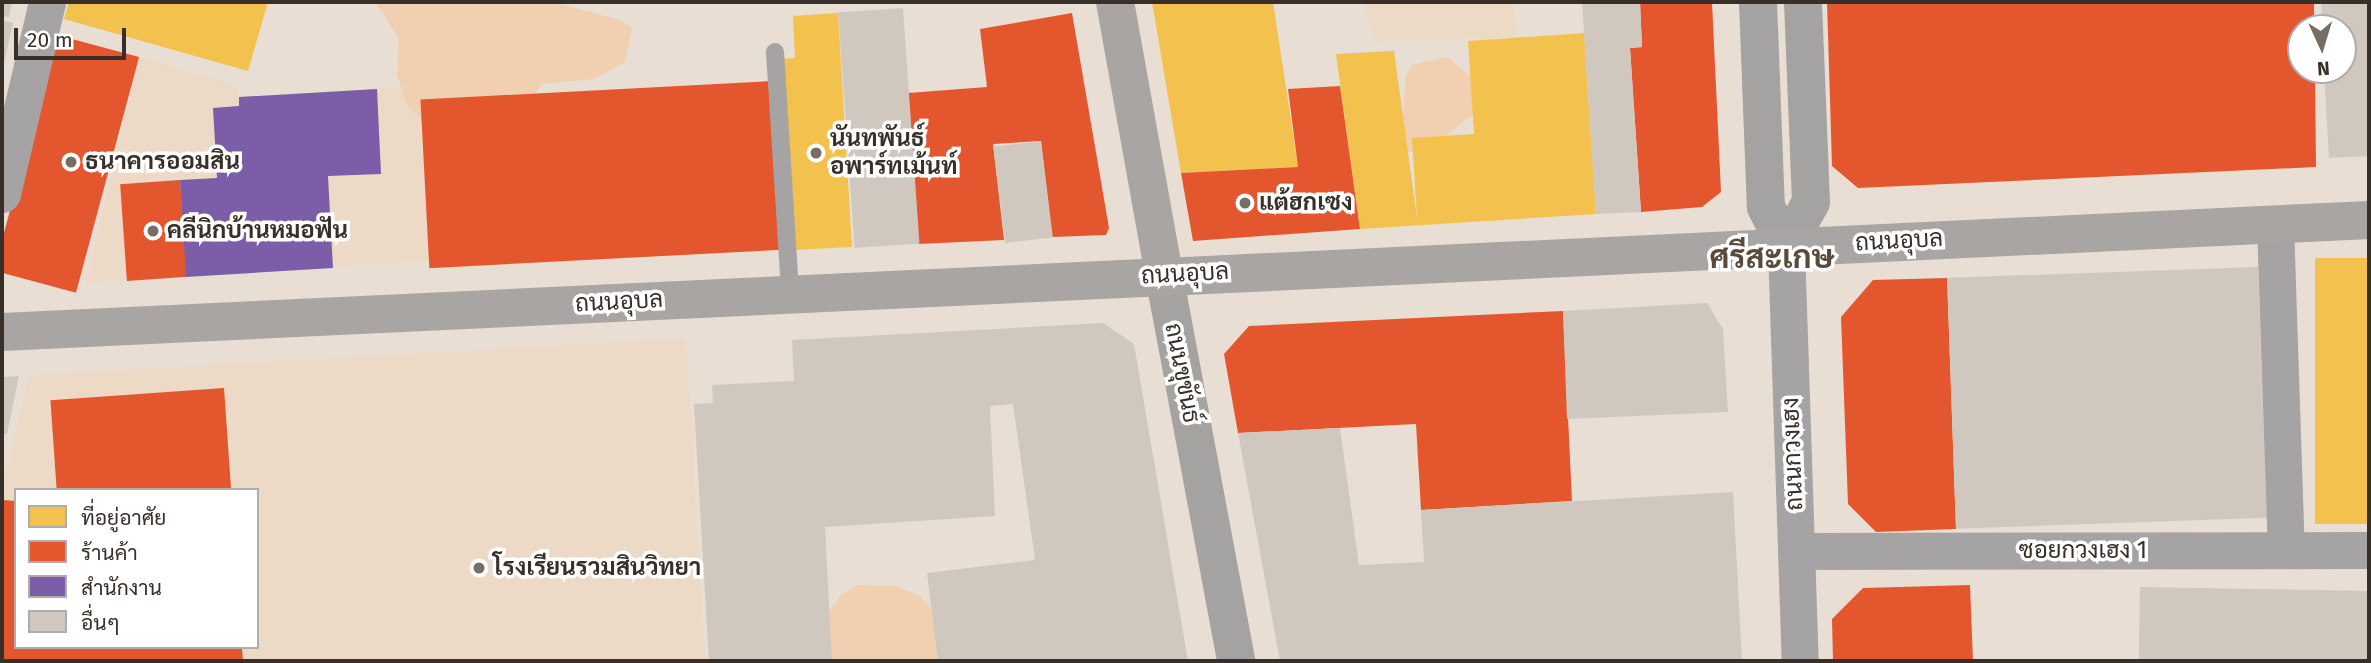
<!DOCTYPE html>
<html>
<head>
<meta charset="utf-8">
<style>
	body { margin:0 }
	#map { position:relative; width:2371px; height:663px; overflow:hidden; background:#e9ded3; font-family:"Fira Sans",Sarabun,sans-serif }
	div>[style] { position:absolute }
	.built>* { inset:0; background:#ecd9c6 }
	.green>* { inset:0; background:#f0d0b0 }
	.homes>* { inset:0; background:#f2c14e; transform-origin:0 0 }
	.shops>* { inset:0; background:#e4572e; transform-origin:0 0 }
	.offices>* { inset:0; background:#7b5ea7 }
	.building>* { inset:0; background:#d0c8bf; transform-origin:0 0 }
	.lane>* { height:18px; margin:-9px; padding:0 9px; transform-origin:9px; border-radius:9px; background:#a5a3a4 }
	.street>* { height:37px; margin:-18.5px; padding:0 18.5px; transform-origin:18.5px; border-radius:18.5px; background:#a5a3a4 }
	.secondary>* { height:38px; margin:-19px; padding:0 19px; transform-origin:19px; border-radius:19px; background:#a5a2a2 }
	.primary>* { height:38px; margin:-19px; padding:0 19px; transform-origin:19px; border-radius:19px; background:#a9a5a3 }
	.dots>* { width:19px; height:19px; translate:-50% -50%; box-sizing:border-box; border:4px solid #fff; border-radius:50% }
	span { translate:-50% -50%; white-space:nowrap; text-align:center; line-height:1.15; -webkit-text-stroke:7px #fff; paint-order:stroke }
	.poi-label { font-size:24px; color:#383028; font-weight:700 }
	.left { translate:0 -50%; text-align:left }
	.street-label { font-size:24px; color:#383028 }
	.district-label { font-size:32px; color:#5a4a39; font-weight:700 }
	.frame { position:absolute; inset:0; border:4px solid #383028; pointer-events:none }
	.legend { position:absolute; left:14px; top:488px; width:245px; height:161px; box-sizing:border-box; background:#fff; border:2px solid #afaca9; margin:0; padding:9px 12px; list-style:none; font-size:21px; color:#383028 }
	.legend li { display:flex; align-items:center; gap:14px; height:35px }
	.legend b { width:35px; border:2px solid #afaca9 }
	.north { position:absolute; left:2287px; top:14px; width:70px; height:70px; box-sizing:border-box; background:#fff; border:2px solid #afaca9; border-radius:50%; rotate:176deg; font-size:19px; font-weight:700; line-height:28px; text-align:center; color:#383028 }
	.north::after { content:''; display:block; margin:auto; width:24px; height:32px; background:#766d64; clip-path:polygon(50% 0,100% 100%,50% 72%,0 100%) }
	.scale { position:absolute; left:14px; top:28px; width:112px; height:32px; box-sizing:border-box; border:4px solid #383028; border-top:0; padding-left:9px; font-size:21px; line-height:24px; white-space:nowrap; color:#383028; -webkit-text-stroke:5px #fff; paint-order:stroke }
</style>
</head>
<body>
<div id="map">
	<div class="built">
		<div style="clip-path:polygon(1363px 2px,1514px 2px,1516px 37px,1375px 42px)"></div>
		<div style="clip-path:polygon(139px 57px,237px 85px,239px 97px,420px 86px,431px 261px,86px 283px)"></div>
		<div style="clip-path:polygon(evenodd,686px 338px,705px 661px,2px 661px,2px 465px,8px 466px,29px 375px,686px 338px,16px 490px,257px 490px,257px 647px,16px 647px,16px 490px)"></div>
	</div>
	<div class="green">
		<div style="clip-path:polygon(375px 2px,553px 2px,620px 20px,632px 28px,625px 62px,594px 79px,542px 84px,521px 113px,447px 142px,408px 107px,397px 74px,399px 39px)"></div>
		<div style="clip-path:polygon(1447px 57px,1482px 86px,1479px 110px,1423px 153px,1400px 151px,1406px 75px,1412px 65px)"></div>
		<div style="clip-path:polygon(858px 585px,895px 586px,920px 596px,962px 642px,959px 661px,826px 661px,826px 615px,842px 594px)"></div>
	</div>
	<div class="homes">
		<div style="clip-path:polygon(69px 2px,268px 2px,248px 71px,64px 19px)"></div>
		<div style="clip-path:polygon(1152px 2px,1273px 2px,1298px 167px,1181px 173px)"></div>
		<div style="clip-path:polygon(838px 13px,852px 247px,792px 250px,779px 59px,795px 58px,793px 16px)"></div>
		<div style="clip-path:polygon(1584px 33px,1596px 214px,1360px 229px,1336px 54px,1394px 51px,1417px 218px,1412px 138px,1474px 134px,1468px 41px)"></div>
		<div style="left:2369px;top:258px;width:266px;height:54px;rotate:90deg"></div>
	</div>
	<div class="shops">
		<div style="clip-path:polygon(1640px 2px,1712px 2px,1721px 192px,1702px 207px,1641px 212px,1630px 48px,1642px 47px)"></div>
		<div style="clip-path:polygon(1827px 2px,2314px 2px,2314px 28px,2301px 28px,2301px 70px,2315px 70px,2316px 167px,1858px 188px,1832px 166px)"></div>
		<div style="clip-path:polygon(1072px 13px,1109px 228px,1106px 235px,1052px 237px,1041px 141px,993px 144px,1004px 240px,918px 244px,908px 93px,987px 87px,980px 29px)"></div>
		<div style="left:57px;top:35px;width:85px;height:244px;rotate:15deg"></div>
		<div style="left:773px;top:81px;width:169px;height:353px;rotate:87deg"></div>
		<div style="clip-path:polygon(1340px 86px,1360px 229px,1193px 241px,1181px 173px,1298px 167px,1288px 89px)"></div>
		<div style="left:180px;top:180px;width:97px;height:60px;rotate:86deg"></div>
		<div style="clip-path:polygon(1947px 278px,1956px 529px,1876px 532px,1848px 504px,1841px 317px,1873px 280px)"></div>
		<div style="clip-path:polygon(1563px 311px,1572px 501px,1421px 510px,1416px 424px,1238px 433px,1224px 354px,1249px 326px)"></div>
		<div style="left:224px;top:388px;width:102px;height:174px;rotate:86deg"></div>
		<div style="clip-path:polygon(4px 500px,16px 501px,16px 647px,242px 647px,243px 661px,2px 661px)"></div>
		<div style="clip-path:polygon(1970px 585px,1973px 661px,1833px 661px,1832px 619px,1863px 588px)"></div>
	</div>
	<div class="offices">
		<div style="clip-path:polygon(377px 89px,381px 174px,328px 176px,333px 268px,186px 277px,180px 180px,217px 178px,213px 108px,239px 106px,239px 97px)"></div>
	</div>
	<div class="building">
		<div style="clip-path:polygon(2px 2px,12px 2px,9px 17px,2px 16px)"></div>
		<div style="clip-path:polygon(1582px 2px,1640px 2px,1642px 47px,1630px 48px,1641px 212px,1596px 214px)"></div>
		<div style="clip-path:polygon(2321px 2px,2369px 2px,2369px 156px,2329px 158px,2324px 70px,2343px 70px,2343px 28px,2323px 28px)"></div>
		<div style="left:903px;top:8px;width:236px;height:65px;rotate:86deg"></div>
		<div style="clip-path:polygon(2px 20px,13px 23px,3px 67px,2px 67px)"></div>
		<div style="left:1041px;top:141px;width:97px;height:48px;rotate:83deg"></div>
		<div style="left:2258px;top:267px;width:251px;height:311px;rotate:88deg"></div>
		<div style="clip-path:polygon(1707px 303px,1723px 329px,1728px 412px,1567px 419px,1563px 311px)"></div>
		<div style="clip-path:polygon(1103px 323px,1134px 344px,1188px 661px,938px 661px,927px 573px,1035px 560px,1013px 404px,990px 406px,995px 516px,825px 527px,832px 661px,709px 661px,694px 404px,713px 403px,712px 385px,794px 381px,792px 340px)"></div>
		<div style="clip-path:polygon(19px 376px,7px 434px,2px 434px,2px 377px)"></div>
		<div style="clip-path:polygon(1340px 428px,1359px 565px,1424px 562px,1421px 510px,1733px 492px,1742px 661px,1280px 661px,1238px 433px)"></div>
		<div style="left:2140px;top:587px;width:229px;height:74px;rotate:1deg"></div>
	</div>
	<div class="lane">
		<div style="left:775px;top:52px;width:241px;rotate:86.4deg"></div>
	</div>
	<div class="street">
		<div style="left:2px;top:194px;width:197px;rotate:-76.8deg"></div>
		<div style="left:2275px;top:224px;width:326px;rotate:88.1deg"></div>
		<div style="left:1786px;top:247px;width:414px;rotate:88.1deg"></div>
		<div style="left:1796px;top:551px;width:573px;rotate:-0.1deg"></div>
	</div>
	<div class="secondary">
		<div style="left:1758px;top:2px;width:205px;rotate:87.8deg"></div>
		<div style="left:1766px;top:207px;width:45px;rotate:63.4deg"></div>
		<div style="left:1786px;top:247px;width:51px;rotate:-60.9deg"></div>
		<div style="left:1811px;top:202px;width:200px;rotate:-92.3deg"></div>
		<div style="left:1164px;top:275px;width:393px;rotate:79.4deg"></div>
	</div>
	<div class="primary">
		<div style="left:1115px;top:2px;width:277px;rotate:79.8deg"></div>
		<div style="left:2px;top:332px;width:2370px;rotate:-2.71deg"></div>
	</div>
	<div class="dots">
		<div style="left:816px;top:153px;background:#766d64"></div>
		<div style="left:71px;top:162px;background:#766d64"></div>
		<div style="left:1245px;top:203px;background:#766d64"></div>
		<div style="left:153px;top:231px;background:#766d64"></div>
		<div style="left:479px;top:568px;background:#766d64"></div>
	</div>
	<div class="poi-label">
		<span class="left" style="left:830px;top:153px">นันทพันธ์<br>อพาร์ทเม้นท์</span>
		<span class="left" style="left:85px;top:162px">ธนาคารออมสิน</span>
		<span class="left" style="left:1259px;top:203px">แต้ฮกเซง</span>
		<span class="left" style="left:167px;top:231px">คลีนิกบ้านหมอฟัน</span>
		<span class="left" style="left:493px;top:568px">โรงเรียนรวมสินวิทยา</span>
	</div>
	<div class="street-label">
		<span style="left:1899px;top:241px;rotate:-3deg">ถนนอุบล</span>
		<span style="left:1185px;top:274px;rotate:-3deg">ถนนอุบล</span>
		<span style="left:619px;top:302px;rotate:-3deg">ถนนอุบล</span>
		<span style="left:1182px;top:373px;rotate:79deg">ถนนขุขันธ์</span>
		<span style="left:1793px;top:454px;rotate:-92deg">ถนนกวงเฮง</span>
		<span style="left:2083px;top:551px">ซอยกวงเฮง 1</span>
	</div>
	<div class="district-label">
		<span style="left:1772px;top:257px">ศรีสะเกษ</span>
	</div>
	<div class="frame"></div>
	<ul class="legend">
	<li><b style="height:19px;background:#f2c14e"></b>ที่อยู่อาศัย</li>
	<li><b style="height:19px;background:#e4572e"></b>ร้านค้า</li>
	<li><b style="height:19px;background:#7b5ea7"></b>สำนักงาน</li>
	<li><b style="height:19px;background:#d0c8bf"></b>อื่นๆ</li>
	</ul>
	<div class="north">N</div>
	<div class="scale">20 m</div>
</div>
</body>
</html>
